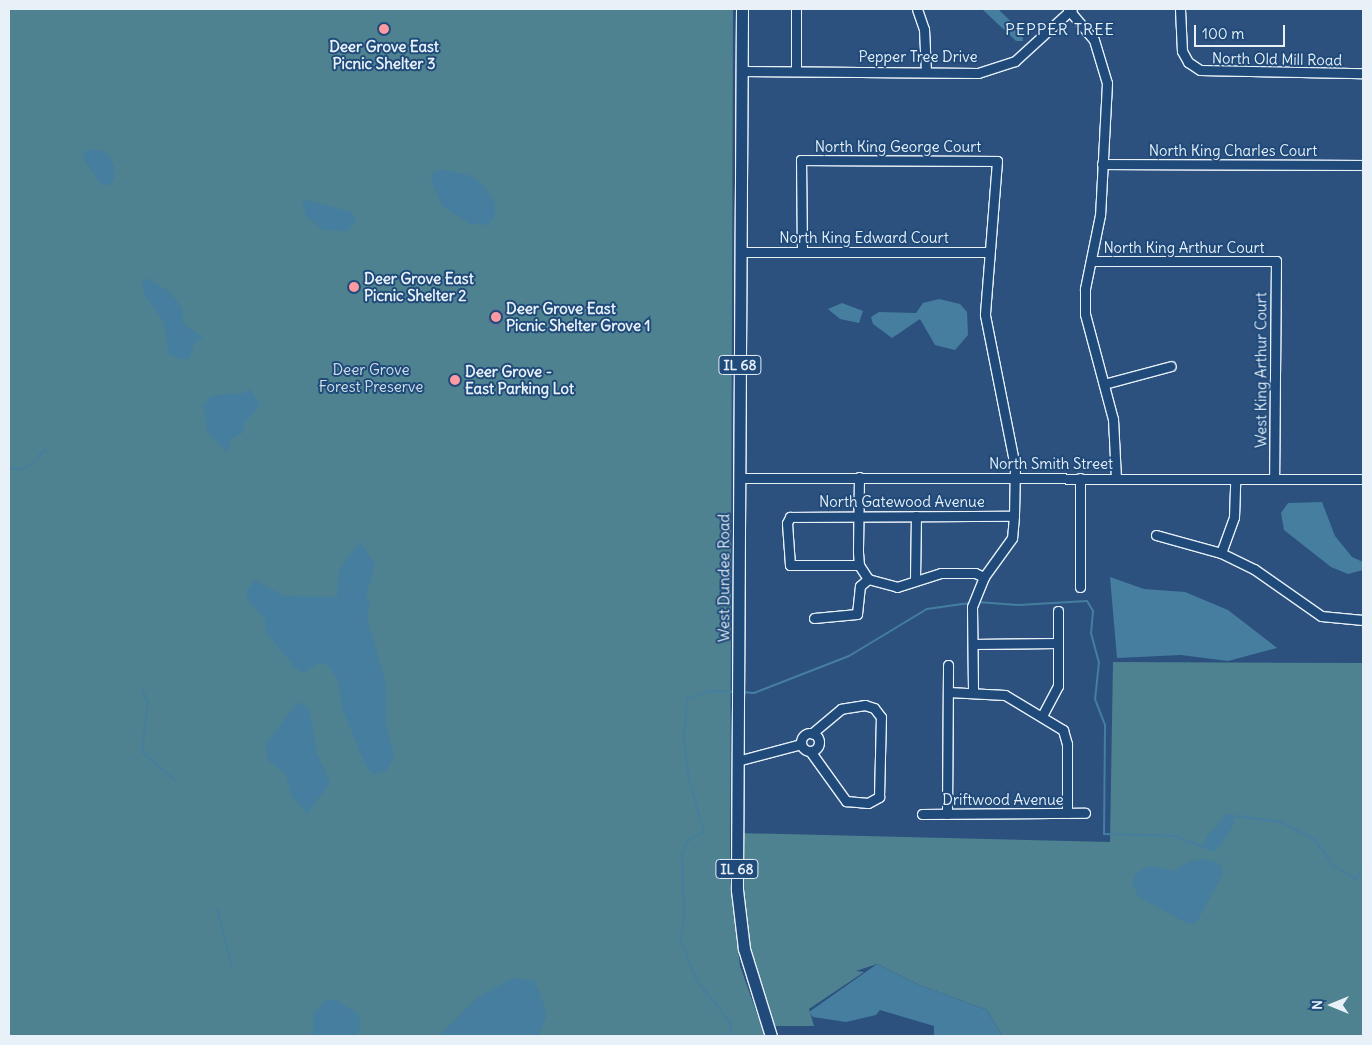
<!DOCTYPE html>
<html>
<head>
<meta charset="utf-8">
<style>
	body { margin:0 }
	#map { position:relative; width:1372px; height:1045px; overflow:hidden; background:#2c517f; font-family:Delius,sans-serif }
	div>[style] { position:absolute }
	.green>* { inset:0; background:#4e8290 }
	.water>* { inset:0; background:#467e9f }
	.stream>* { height:2px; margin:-1px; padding:0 1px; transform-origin:1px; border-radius:1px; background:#467e9f }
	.building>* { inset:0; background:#626e97; transform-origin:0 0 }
	.roads { filter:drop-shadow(1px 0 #e8f1f8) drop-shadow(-1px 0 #e8f1f8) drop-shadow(0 1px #e8f1f8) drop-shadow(0 -1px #e8f1f8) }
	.minor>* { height:9px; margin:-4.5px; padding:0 4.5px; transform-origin:4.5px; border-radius:4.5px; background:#1f4a7a }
	.minor>.ring { margin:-4.5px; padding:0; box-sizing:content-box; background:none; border:9px solid #1f4a7a; border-radius:50% }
	.major>* { height:11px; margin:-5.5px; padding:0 5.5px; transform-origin:5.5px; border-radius:5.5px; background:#1f4a7a }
	.dots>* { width:14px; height:14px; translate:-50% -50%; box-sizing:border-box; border:2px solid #1f4a7a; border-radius:50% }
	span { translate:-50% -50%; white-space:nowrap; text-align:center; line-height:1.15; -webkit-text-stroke:4px #1f4a7a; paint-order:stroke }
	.shield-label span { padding:1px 4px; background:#1f4a7a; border:1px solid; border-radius:4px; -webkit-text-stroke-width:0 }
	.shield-label { font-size:14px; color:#e8f1f8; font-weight:700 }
	.poi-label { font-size:15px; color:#e8f1f8; font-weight:700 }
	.left { translate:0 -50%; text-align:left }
	.street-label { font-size:15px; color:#e8f1f8 }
	.park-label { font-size:15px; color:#d1e0e8 }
	.neighbourhood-label { font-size:16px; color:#e8f1f8; letter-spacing:1px }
	.frame { position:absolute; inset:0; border:10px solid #e8f1f8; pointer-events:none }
	.north { position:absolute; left:1307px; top:980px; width:50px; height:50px; -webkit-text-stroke:4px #1f4a7a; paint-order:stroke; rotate:270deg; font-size:14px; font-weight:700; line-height:20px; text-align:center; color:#e8f1f8 }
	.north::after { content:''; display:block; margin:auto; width:18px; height:22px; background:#e8f1f8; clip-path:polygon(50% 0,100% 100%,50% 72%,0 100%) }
	.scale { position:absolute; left:1194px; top:25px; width:91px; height:22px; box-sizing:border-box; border:2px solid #e8f1f8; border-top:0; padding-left:6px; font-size:15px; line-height:18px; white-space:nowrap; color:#e8f1f8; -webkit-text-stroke:4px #1f4a7a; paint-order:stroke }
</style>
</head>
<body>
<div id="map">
	<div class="green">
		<div style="clip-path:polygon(9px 9px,733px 9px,730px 879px,740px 966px,765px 1036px,10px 1036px)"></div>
		<div style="clip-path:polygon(1113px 662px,1363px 663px,1363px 1036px,1002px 1036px,987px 1010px,919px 985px,877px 964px,856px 971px,864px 972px,809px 1009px,814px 1026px,768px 1026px,740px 915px,737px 833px,1110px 842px)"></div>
	</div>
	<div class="water">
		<div style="clip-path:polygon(982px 9px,998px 9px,1022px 32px,1023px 41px,1016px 41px)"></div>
		<div style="clip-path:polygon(96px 149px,107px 153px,114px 166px,114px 179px,108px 186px,101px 184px,85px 161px,83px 152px)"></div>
		<div style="clip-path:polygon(442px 169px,471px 176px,482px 183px,495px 203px,495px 215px,488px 225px,470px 224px,442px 206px,431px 180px,432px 173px)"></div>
		<div style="clip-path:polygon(302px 199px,351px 212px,356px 218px,354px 224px,348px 231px,323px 230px,306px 216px)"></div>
		<div style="clip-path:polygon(146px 278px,169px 291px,182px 308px,184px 324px,203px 338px,194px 344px,190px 358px,181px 359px,169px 355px,164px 322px,144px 294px,142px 283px)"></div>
		<div style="clip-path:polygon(939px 299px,960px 304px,967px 312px,968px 335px,955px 350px,935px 345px,920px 319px,892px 338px,873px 324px,871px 317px,879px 312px,916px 313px,923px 303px)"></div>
		<div style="clip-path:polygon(842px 303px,863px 311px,859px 323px,840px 319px,828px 309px)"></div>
		<div style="clip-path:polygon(250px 389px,260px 406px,244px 423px,243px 433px,232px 438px,227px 452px,207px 432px,204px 405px,211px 396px,245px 393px)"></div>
		<div style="clip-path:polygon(1322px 502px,1335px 536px,1352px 557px,1363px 562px,1363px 570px,1348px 574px,1331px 567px,1284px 530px,1281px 513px,1288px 503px)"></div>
		<div style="clip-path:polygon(360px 541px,375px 565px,366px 596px,370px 601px,367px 618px,386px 684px,386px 724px,394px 757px,386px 771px,373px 774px,366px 766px,342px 709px,338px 679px,326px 664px,317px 664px,304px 673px,295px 668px,266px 632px,265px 619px,249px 602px,246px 591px,255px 580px,284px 596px,337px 597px,339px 571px)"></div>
		<div style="clip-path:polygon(1110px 577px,1144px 589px,1185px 592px,1228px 610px,1277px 648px,1228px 661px,1181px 655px,1117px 658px)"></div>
		<div style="clip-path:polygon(298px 702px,309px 708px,317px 753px,330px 783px,307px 813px,292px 797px,286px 775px,267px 759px,266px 744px)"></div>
		<div style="clip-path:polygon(1227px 813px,1234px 816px,1235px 823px,1216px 851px,1210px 851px,1203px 847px,1206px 838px)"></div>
		<div style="clip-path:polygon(1205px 859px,1219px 863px,1223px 873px,1198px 920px,1190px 925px,1139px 897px,1132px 883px,1136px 873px,1150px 866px,1174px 871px,1189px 861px)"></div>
		<div style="clip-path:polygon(877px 964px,919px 985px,987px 1010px,1002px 1036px,934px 1036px,934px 1026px,880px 1010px,876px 1015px,846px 1022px,813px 1017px,809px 1012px)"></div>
		<div style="clip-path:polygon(513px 978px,534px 981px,540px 994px,547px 1015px,538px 1036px,439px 1036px,477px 998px)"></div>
		<div style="clip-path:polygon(335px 999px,359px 1015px,360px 1030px,355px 1036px,313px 1036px,313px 1013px,325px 1001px)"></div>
	</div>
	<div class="stream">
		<div style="left:37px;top:457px;width:11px;rotate:-41deg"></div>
		<div style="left:9px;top:469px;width:14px"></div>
		<div style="left:23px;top:469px;width:15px;rotate:-32deg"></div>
		<div style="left:977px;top:602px;width:42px;rotate:4.1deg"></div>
		<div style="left:1019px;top:605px;width:68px;rotate:-3.4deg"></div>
		<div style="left:1087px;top:601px;width:12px;rotate:59deg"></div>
		<div style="left:1093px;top:611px;width:22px;rotate:95deg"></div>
		<div style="left:1091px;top:633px;width:30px;rotate:75deg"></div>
		<div style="left:1099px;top:662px;width:37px;rotate:96deg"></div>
		<div style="left:1095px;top:699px;width:28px;rotate:69deg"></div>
		<div style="left:1105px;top:725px;width:109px;rotate:90.5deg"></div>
		<div style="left:1104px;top:834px;width:71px;rotate:1.6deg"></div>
		<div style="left:1175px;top:836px;width:30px;rotate:21deg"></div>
		<div style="left:141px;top:687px;width:17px;rotate:66deg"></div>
		<div style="left:148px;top:703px;width:49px;rotate:97deg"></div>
		<div style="left:142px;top:752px;width:45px;rotate:40.5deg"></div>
		<div style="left:741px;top:692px;width:13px;rotate:4deg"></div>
		<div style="left:754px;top:693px;width:102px;rotate:-21.3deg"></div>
		<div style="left:849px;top:656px;width:91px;rotate:-31.1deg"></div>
		<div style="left:927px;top:609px;width:43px;rotate:-7.9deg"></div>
		<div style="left:1234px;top:816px;width:47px;rotate:7.3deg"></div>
		<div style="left:1281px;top:822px;width:40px;rotate:28deg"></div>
		<div style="left:1316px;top:841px;width:29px;rotate:56deg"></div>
		<div style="left:1332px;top:865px;width:28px;rotate:30deg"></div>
		<div style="left:1356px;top:879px;width:12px;rotate:-55deg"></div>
		<div style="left:217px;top:909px;width:59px;rotate:75.3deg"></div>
		<div style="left:731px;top:1036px;width:14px;rotate:-94deg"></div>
		<div style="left:730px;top:1022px;width:53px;rotate:-128.8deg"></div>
		<div style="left:697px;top:981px;width:45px;rotate:-112deg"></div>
		<div style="left:680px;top:939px;width:18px;rotate:-77deg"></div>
		<div style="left:684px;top:921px;width:67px;rotate:-91.7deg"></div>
		<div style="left:682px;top:854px;width:14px;rotate:-65deg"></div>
		<div style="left:688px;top:841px;width:19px;rotate:-32deg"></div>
		<div style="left:704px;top:831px;width:53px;rotate:-106.4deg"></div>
		<div style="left:689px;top:780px;width:41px;rotate:-97deg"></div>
		<div style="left:684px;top:739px;width:40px;rotate:-85.7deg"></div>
		<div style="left:687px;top:699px;width:24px;rotate:-19deg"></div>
		<div style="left:710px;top:691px;width:24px;rotate:2deg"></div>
	</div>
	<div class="building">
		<div style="left:493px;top:308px;width:12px;height:15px;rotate:20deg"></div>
	</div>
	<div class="roads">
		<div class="minor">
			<div style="left:917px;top:9px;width:21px;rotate:71deg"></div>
			<div style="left:924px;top:29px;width:42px;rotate:87.3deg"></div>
			<div style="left:1068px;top:9px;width:40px;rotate:50deg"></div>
			<div style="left:1094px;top:40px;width:45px;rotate:73.2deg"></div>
			<div style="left:1107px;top:83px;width:132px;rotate:93deg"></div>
			<div style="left:1100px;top:215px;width:76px;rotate:101.5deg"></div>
			<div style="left:1085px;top:289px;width:25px;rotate:90deg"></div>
			<div style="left:1085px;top:314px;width:109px;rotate:75.1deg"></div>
			<div style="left:1113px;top:419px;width:59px;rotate:87.1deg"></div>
			<div style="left:1180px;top:9px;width:42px;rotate:87.3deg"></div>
			<div style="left:1182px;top:51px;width:13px;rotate:61deg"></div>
			<div style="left:1188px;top:62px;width:14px;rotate:34deg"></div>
			<div style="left:1200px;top:70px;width:163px;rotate:1.1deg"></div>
			<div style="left:742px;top:71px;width:236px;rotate:0.5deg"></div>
			<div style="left:978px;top:73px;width:39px;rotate:-18deg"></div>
			<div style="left:1015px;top:61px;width:77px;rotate:-42.4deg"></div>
			<div style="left:796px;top:71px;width:62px;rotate:-90deg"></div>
			<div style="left:1102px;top:164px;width:261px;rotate:0.2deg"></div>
			<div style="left:740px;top:252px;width:248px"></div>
			<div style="left:802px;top:252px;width:92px;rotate:-90.6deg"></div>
			<div style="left:801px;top:160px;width:196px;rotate:0.3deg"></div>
			<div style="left:997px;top:161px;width:154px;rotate:94.5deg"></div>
			<div style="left:985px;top:315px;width:155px;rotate:78.8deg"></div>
			<div style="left:1015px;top:467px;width:49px;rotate:91.2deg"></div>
			<div style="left:1014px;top:516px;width:22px;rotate:95deg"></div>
			<div style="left:1012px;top:538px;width:48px;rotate:125.7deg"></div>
			<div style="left:984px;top:577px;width:32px;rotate:112deg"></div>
			<div style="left:972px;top:607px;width:86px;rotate:89.3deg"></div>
			<div style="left:1091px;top:261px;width:185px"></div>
			<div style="left:1276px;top:261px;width:218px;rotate:90.5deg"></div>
			<div style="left:1104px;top:384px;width:69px;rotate:-15deg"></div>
			<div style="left:859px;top:477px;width:75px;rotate:90.8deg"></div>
			<div style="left:858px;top:552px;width:13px;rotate:86deg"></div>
			<div style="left:859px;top:565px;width:17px;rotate:57deg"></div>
			<div style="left:739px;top:478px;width:624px;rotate:0.09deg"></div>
			<div style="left:1156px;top:535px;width:67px;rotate:15.5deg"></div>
			<div style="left:1221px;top:553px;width:37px;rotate:26deg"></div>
			<div style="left:1254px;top:569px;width:82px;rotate:35deg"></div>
			<div style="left:1321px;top:616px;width:42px;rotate:5.4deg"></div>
			<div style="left:1221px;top:553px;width:38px;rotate:-70deg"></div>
			<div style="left:1234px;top:517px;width:38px;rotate:-88deg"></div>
			<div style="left:859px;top:565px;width:69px;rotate:180deg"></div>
			<div style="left:790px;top:565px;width:42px;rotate:-94.1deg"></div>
			<div style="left:787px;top:523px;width:7px;rotate:-63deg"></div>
			<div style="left:790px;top:517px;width:224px;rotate:-0.3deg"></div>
			<div style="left:868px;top:579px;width:30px;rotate:15deg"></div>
			<div style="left:897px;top:587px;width:46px;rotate:-17.7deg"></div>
			<div style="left:941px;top:573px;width:34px"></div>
			<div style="left:975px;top:573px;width:10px;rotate:24deg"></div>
			<div style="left:915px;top:579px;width:63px;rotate:-89.1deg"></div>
			<div style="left:1080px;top:587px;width:109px;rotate:-90deg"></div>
			<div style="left:814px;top:618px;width:43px;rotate:-5.3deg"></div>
			<div style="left:857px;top:614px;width:28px;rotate:-84deg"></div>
			<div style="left:860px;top:586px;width:11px;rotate:-41deg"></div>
			<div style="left:973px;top:644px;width:84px;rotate:-0.7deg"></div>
			<div style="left:948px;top:692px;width:57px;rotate:3deg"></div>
			<div style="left:1005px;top:695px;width:68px;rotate:31.1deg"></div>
			<div style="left:1063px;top:730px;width:15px;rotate:74deg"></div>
			<div style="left:1067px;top:744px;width:69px;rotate:90deg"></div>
			<div style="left:1042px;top:716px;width:34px;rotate:-62deg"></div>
			<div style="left:1058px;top:686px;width:75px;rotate:-90deg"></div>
			<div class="ring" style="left:801px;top:733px;width:9px;height:9px"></div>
			<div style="left:810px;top:751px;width:62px;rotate:54.2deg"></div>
			<div style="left:846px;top:801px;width:22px;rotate:5deg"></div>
			<div style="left:868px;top:803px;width:13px;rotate:-29deg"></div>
			<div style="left:879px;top:797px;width:80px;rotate:-88.6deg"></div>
			<div style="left:881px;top:717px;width:11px;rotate:-128deg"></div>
			<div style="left:874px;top:708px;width:9px;rotate:-162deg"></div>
			<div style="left:865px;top:705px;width:24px;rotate:171deg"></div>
			<div style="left:841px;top:709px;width:38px;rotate:140deg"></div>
			<div style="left:737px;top:761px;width:66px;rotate:-14.9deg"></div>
			<div style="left:922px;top:814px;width:163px;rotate:-0.4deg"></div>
			<div style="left:947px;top:814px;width:149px;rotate:-89.6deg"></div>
		</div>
		<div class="major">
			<div style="left:742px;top:9px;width:881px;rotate:90.33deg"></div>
			<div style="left:737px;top:890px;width:59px;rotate:83.2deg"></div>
			<div style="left:744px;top:949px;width:91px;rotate:72.8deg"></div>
		</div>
	</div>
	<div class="dots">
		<div style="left:384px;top:29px;background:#ff9aa2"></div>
		<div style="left:354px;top:287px;background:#ff9aa2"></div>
		<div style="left:496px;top:317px;background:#ff9aa2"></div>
		<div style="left:455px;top:380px;background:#ff9aa2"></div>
	</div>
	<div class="shield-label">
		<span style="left:740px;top:365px">IL 68</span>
		<span style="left:737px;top:869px">IL 68</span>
	</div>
	<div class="poi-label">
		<span style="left:384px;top:55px">Deer Grove East<br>Picnic Shelter 3</span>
		<span class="left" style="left:364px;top:287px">Deer Grove East<br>Picnic Shelter 2</span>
		<span class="left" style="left:506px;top:317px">Deer Grove East<br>Picnic Shelter Grove 1</span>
		<span class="left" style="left:465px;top:380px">Deer Grove -<br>East Parking Lot</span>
	</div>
	<div class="street-label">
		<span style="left:918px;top:57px">Pepper Tree Drive</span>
		<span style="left:1277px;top:59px;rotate:1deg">North Old Mill Road</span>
		<span style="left:898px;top:147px">North King George Court</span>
		<span style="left:1233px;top:151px">North King Charles Court</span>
		<span style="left:864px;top:238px">North King Edward Court</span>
		<span style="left:1184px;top:248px">North King Arthur Court</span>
		<span style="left:1261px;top:370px;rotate:-90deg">West King Arthur Court</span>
		<span style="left:1051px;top:464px">North Smith Street</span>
		<span style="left:902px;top:502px">North Gatewood Avenue</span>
		<span style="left:724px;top:578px;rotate:-90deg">West Dundee Road</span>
		<span style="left:1003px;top:800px">Driftwood Avenue</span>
	</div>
	<div class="park-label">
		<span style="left:371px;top:378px">Deer Grove<br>Forest Preserve</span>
	</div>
	<div class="neighbourhood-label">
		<span style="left:1060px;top:29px">PEPPER TREE</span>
	</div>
	<div class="frame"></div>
	<div class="north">N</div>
	<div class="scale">100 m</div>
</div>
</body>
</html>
